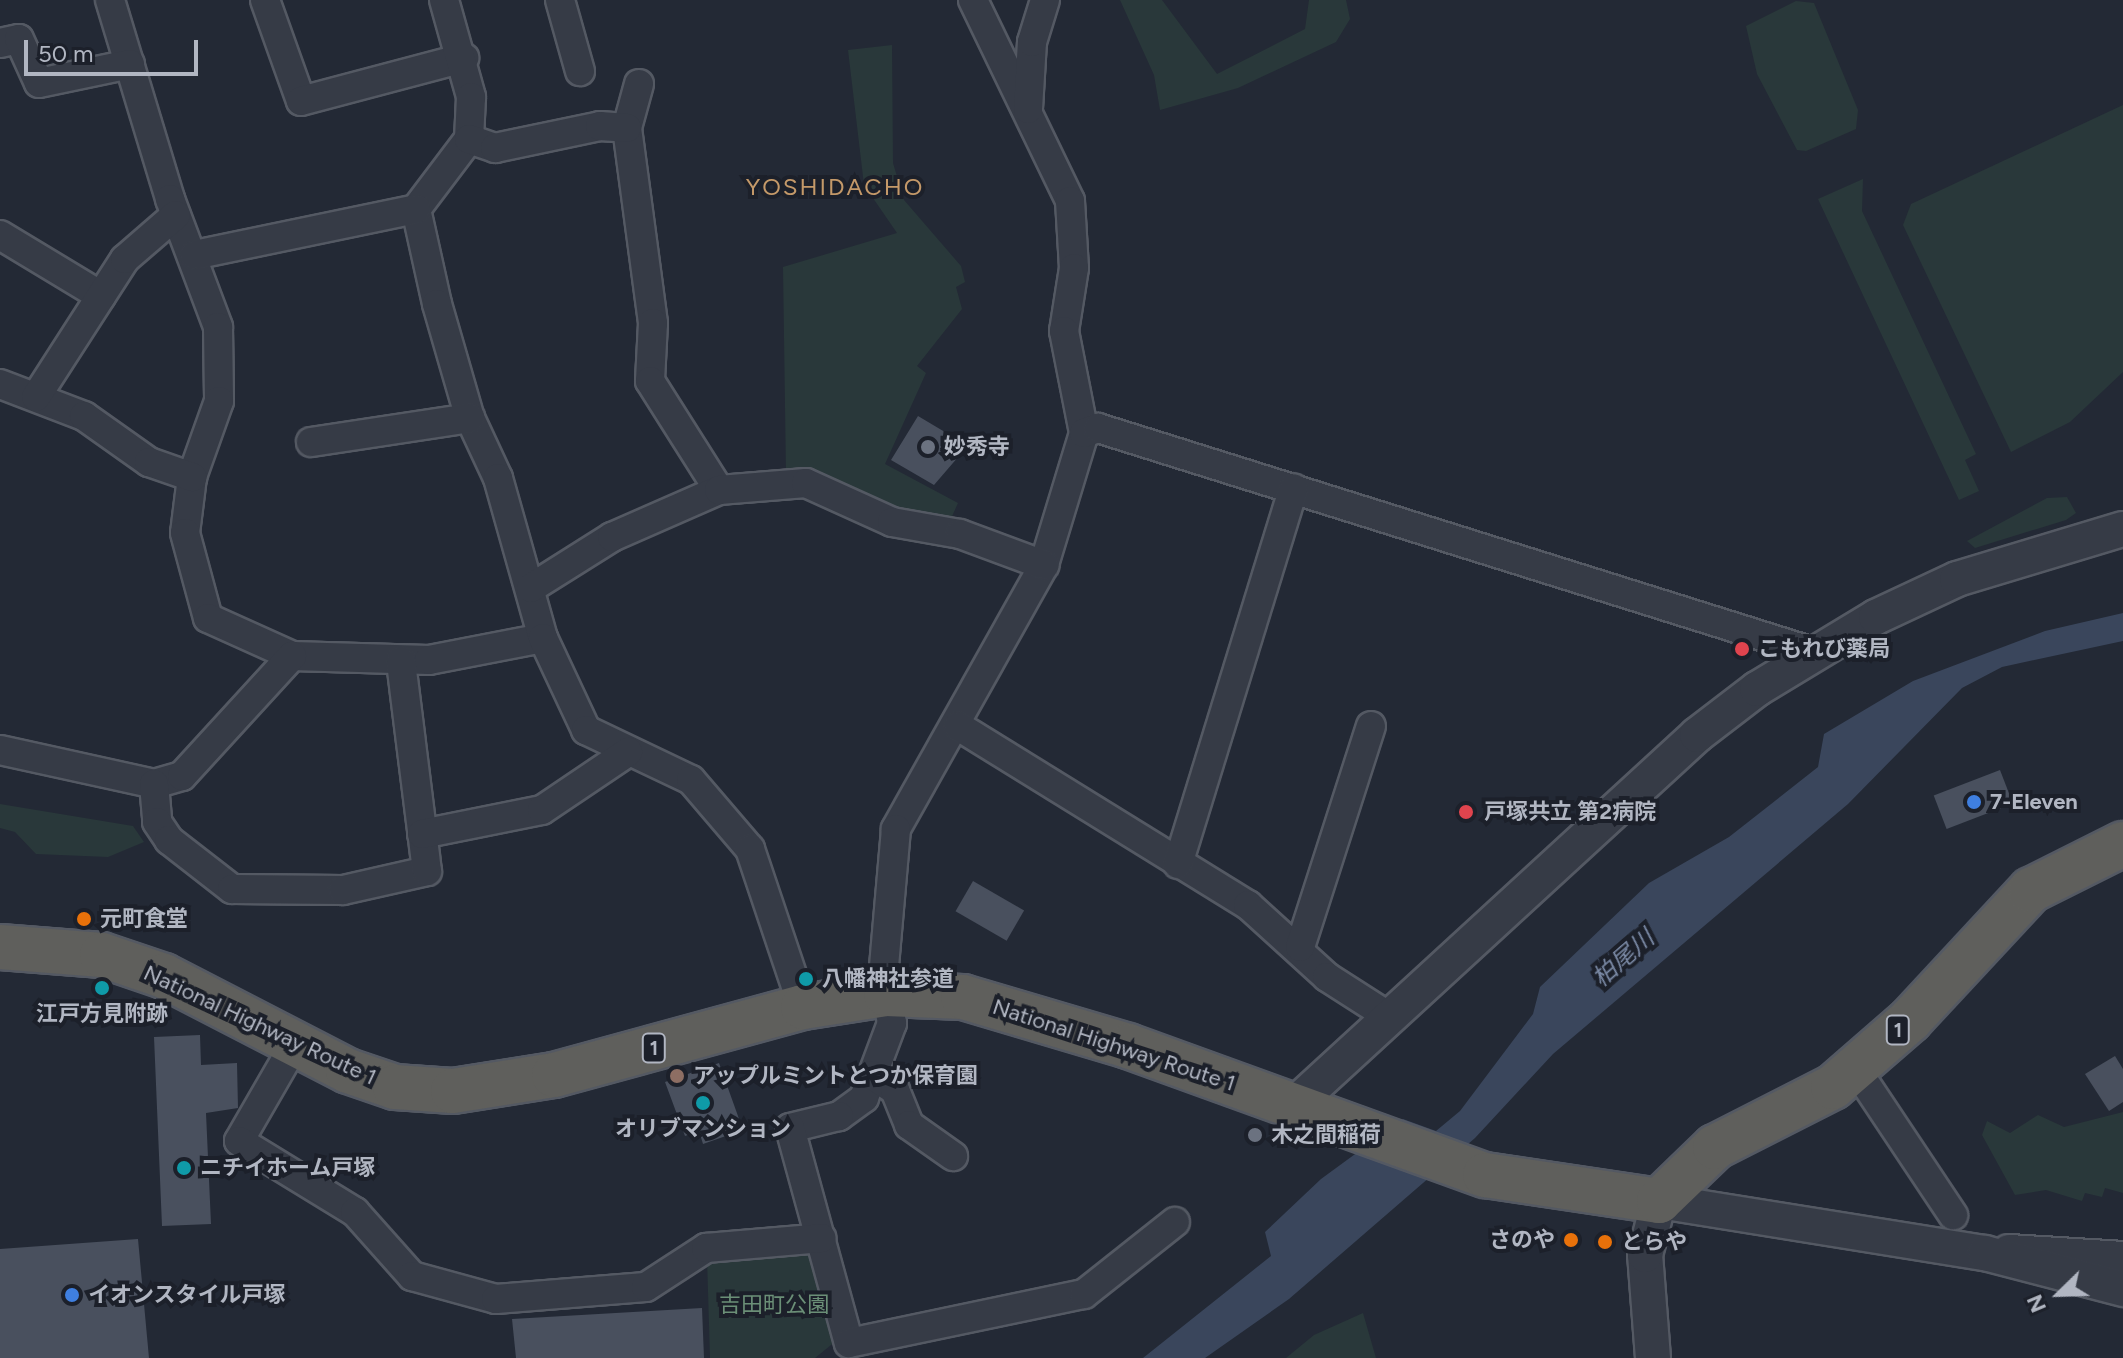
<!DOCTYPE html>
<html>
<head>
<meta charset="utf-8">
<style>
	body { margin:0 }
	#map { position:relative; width:2123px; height:1358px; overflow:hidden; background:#232935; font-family:Figtree,"Noto Sans JP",sans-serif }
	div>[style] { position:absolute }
	.green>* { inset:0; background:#29383a }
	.water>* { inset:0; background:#3a465c }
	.building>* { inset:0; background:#49505e; transform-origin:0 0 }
	.roads { filter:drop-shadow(2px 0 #545963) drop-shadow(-2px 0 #545963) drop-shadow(0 2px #545963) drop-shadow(0 -2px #545963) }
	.minor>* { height:28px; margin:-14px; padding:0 14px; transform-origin:14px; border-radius:14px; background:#363b46 }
	.tertiary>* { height:34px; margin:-17px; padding:0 17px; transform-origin:17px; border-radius:17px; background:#363b46 }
	.trunk>* { height:44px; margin:-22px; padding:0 22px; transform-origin:22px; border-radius:22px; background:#5f5f5c }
	.dots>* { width:22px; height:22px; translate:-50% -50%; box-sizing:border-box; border:4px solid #1c202a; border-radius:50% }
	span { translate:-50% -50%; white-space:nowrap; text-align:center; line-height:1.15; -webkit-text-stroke:8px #1c202a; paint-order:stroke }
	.shield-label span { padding:2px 6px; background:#1c202a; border:2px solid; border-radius:6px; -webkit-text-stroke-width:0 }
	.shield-label { font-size:20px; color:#b1b6c2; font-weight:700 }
	.poi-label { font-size:22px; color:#b1b6c2; font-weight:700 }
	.left { translate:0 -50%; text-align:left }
	.right { translate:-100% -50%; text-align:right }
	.street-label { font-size:22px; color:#b1b6c2 }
	.park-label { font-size:22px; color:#6b8f77 }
	.neighbourhood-label { font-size:24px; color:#c49969; letter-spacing:2px }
	.water-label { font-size:24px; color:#7c8ba7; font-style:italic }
	.north { position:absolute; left:2019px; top:1254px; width:80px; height:80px; -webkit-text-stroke:6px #1c202a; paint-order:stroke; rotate:247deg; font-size:22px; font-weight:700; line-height:32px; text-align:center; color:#b1b6c2 }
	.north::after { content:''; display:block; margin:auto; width:28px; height:36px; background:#b1b6c2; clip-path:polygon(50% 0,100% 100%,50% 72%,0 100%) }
	.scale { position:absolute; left:24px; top:40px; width:174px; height:36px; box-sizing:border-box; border:4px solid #b1b6c2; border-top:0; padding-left:10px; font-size:24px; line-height:28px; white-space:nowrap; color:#b1b6c2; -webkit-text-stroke:6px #1c202a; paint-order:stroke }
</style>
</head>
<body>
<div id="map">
	<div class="green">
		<div style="clip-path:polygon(1120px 0,1162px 0,1217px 74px,1305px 29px,1309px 0,1346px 0,1350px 19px,1336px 42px,1238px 88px,1160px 110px,1154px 75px)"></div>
		<div style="clip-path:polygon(1796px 1px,1814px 3px,1858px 110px,1856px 129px,1806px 151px,1797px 150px,1757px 74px,1746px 26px)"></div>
		<div style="clip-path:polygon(892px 45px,893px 163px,904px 200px,961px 266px,965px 282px,956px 287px,962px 309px,917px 366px,926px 373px,885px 464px,958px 503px,949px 523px,909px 518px,786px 475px,783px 267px,897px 233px,864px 185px,848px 50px)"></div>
		<div style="clip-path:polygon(2123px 105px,2123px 372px,2070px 422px,2011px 452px,1903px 225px,1911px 204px)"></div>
		<div style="clip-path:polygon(1863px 179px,1862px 211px,1976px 454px,1965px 460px,1979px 491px,1959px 500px,1818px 199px)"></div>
		<div style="clip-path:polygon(2067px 497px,2076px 513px,2066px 520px,1975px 548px,1967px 541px,2047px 498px)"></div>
		<div style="clip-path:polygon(0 804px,133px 826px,144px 842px,108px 857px,36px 854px,15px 832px,0 828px)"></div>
		<div style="clip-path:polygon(2123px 1112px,2123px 1193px,2105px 1188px,2102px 1197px,2085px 1193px,2082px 1201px,2046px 1190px,2015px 1195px,1982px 1135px,1987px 1121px,2010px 1133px,2038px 1115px,2064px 1127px)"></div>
		<div style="clip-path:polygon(817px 1247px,836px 1341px,815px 1358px,710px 1358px,707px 1258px)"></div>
		<div style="clip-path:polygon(1363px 1313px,1376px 1358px,1286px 1358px,1314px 1335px)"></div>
	</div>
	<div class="water">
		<div style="clip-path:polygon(2123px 613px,2123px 641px,2002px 667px,1962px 688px,1848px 804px,1553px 1054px,1475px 1138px,1289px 1299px,1205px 1358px,1143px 1358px,1271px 1256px,1265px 1232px,1321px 1179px,1403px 1119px,1436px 1131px,1460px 1111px,1533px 1014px,1540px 987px,1649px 883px,1729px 837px,1818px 767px,1824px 734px,1913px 681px,2045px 631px)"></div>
	</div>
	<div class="building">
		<div style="clip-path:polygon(918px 416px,960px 441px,953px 452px,959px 456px,934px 485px,891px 460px)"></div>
		<div style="left:2000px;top:770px;width:36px;height:71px;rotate:69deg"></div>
		<div style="left:973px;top:881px;width:59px;height:35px;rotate:30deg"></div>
		<div style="clip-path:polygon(200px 1035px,201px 1065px,237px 1063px,238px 1108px,206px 1113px,211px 1224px,162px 1226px,154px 1037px)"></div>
		<div style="clip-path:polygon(2115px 1056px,2123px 1069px,2123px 1102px,2109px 1111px,2085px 1074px)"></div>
		<div style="clip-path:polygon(719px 1063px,743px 1130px,703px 1144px,699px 1131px,685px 1136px,665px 1082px)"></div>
		<div style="clip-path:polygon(138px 1239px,149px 1358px,0 1358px,0 1249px)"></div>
		<div style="clip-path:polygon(702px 1308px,704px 1358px,516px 1358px,512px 1319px)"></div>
	</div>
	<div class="roads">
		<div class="minor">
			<div style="left:110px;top:0;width:208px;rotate:73.2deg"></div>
			<div style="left:170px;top:199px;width:137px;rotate:69.4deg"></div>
			<div style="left:218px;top:327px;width:74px;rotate:89.2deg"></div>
			<div style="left:219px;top:401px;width:81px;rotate:109.6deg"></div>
			<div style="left:192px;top:477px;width:56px;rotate:97.1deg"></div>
			<div style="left:185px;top:533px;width:88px;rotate:74.9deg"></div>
			<div style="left:208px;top:618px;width:92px;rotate:24.3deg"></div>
			<div style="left:292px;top:656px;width:137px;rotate:1.7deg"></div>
			<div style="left:429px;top:660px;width:116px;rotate:-10.9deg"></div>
			<div style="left:265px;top:0;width:107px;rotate:70.4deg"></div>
			<div style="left:301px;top:101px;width:169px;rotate:-14.8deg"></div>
			<div style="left:444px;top:0;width:101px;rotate:74.4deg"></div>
			<div style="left:471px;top:97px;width:42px;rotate:92.7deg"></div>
			<div style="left:469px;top:139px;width:88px;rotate:127.1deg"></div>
			<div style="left:416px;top:209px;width:97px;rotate:77.5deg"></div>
			<div style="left:437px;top:304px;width:119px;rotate:73.9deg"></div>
			<div style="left:470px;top:418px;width:66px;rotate:65deg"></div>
			<div style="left:498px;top:478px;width:166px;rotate:74.3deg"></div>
			<div style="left:543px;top:638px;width:102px;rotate:64.9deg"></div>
			<div style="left:586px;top:730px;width:116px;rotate:25.5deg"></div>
			<div style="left:691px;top:780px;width:91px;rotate:49.5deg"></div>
			<div style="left:750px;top:849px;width:167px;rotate:71.5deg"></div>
			<div style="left:560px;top:0;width:74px;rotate:74.3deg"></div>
			<div style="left:973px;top:0;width:223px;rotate:64.2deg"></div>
			<div style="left:1070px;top:201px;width:67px;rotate:86.6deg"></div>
			<div style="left:1074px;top:268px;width:64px;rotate:99deg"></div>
			<div style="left:1064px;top:331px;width:104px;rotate:78.9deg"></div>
			<div style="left:1084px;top:433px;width:138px;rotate:106.9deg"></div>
			<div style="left:1044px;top:565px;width:303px;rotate:119.3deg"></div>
			<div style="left:896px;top:829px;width:149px;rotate:95deg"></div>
			<div style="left:883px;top:977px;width:47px;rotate:78.9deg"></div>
			<div style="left:892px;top:1023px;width:80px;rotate:110.5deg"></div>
			<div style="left:864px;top:1098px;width:31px;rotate:144deg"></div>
			<div style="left:839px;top:1116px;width:50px;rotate:166.2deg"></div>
			<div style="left:790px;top:1128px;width:223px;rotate:74.7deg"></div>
			<div style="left:849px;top:1343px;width:240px;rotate:-11.8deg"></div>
			<div style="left:1084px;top:1294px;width:116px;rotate:-38.4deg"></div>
			<div style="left:0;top:43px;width:19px;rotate:-12deg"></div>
			<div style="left:19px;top:39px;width:48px;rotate:65.6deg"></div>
			<div style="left:39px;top:83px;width:93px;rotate:-11.8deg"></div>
			<div style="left:639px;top:84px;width:46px;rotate:105.3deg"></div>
			<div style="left:627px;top:128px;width:197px;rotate:82.4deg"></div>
			<div style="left:653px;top:323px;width:58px;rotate:93deg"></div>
			<div style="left:650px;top:381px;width:129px;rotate:57.7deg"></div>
			<div style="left:1028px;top:109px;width:67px;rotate:-86.6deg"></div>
			<div style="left:1032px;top:42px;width:44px;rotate:-72.8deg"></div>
			<div style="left:469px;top:139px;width:28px;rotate:19deg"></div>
			<div style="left:495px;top:148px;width:107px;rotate:-11.8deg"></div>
			<div style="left:600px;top:126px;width:27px;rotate:4deg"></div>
			<div style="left:0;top:235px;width:118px;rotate:31.1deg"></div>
			<div style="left:194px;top:255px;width:227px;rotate:-11.7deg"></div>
			<div style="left:0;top:384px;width:90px;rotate:20.9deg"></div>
			<div style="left:84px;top:416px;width:80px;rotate:35.3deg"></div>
			<div style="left:149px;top:462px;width:46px;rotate:19.2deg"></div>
			<div style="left:36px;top:397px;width:164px;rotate:-57.2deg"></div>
			<div style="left:125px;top:259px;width:67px;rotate:-40.8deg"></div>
			<div style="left:1084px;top:433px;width:15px;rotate:-20deg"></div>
			<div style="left:1098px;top:428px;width:749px;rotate:17.4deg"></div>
			<div style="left:311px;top:442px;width:161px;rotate:-8.6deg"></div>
			<div style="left:531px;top:588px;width:96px;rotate:-32.2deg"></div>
			<div style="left:612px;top:537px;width:117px;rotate:-23.7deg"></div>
			<div style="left:719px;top:490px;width:87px;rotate:-4.6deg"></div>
			<div style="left:806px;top:483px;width:94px;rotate:24.4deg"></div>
			<div style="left:892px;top:522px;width:69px;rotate:10deg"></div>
			<div style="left:960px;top:534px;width:90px;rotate:20.3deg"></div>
			<div style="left:958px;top:726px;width:341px;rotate:31.7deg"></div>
			<div style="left:1248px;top:905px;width:107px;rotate:42.3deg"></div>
			<div style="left:1327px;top:977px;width:76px;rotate:32.6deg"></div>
			<div style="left:0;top:750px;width:158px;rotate:12.4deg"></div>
			<div style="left:154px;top:784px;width:29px;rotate:-16deg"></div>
			<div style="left:182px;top:776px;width:163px;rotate:-47.5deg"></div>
			<div style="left:154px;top:784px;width:38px;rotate:85deg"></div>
			<div style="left:157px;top:822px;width:22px;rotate:56deg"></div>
			<div style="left:169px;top:840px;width:80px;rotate:37.9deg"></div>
			<div style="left:232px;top:889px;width:111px;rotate:0.5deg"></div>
			<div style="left:343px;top:890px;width:86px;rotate:-12.7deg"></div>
			<div style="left:427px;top:871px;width:212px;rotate:-97.1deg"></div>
			<div style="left:422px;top:834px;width:122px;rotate:-11.3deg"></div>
			<div style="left:542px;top:810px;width:104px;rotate:-34deg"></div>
			<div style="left:1178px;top:864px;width:393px;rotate:-72.9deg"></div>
			<div style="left:1300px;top:947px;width:232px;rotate:-72.2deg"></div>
			<div style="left:295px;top:1044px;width:112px;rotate:120deg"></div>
			<div style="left:239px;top:1141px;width:136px;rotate:31.5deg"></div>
			<div style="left:355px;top:1212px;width:86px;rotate:48.3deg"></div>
			<div style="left:412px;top:1276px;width:87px;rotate:15.3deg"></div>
			<div style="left:496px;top:1299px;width:150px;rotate:-4.6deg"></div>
			<div style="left:646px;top:1287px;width:72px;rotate:-33deg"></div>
			<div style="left:706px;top:1248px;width:116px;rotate:-4.9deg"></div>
			<div style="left:1855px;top:1068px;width:177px;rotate:56.3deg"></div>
			<div style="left:872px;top:1075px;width:27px;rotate:33deg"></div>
			<div style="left:895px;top:1090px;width:38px;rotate:68deg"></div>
			<div style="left:909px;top:1125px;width:54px;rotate:35.2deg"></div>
		</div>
		<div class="tertiary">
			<div style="left:1293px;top:1106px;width:549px;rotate:-42.56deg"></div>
			<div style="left:1697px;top:735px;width:76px;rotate:-37.5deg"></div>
			<div style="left:1757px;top:689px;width:139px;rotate:-31.2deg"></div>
			<div style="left:1876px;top:617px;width:89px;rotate:-25.1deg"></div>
			<div style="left:1957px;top:579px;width:173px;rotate:-16.8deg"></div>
			<div style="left:2009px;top:1252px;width:114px;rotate:3.5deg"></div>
			<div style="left:1653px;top:1358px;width:103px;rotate:-94.4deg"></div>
			<div style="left:1645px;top:1255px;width:56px;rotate:-75.5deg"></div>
			<div style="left:1659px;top:1201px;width:330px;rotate:9.1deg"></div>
			<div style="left:1985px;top:1253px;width:143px;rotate:14.6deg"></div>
		</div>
		<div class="trunk">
			<div style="left:0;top:947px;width:102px;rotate:4.5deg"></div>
			<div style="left:102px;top:955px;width:65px;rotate:18.7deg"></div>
			<div style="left:164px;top:976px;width:207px;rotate:27.3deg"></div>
			<div style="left:348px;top:1071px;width:50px;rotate:18.8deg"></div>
			<div style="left:395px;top:1087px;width:58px;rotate:3.9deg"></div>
			<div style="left:453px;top:1091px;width:102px;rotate:-9deg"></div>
			<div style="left:554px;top:1075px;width:258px;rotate:-15.3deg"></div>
			<div style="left:803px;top:1007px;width:84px;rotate:-8.9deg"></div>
			<div style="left:886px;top:994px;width:77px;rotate:2.2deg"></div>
			<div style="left:963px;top:997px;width:172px;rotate:16.5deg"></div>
			<div style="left:1128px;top:1046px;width:380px;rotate:19.9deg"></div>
			<div style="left:1485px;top:1175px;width:176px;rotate:8.5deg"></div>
			<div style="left:1659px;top:1201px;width:78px;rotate:-44deg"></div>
			<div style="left:1715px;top:1147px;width:132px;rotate:-27deg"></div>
			<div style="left:1833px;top:1087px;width:102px;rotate:-41deg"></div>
			<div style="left:1910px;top:1020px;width:178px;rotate:-47.1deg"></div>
			<div style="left:2031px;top:890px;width:103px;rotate:-26.6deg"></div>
		</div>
	</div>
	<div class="dots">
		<div style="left:928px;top:447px;background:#6b7280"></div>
		<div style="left:1742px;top:649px;background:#e0444e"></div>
		<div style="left:1974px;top:802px;background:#3f7fe0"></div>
		<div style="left:1466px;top:812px;background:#e0444e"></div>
		<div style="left:84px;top:919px;background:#e8710a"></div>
		<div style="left:806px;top:979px;background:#0f9aa8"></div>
		<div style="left:102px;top:988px;background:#0f9aa8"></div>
		<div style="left:677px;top:1076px;background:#8d6e63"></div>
		<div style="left:703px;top:1103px;background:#0f9aa8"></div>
		<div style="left:1255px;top:1135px;background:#6b7280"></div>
		<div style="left:184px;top:1168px;background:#0f9aa8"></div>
		<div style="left:1571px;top:1240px;background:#e8710a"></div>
		<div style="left:1605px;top:1242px;background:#e8710a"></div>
		<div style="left:72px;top:1295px;background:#3f7fe0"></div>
	</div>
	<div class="shield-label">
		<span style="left:1898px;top:1030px">1</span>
		<span style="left:654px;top:1048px">1</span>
	</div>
	<div class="poi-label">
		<span class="left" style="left:944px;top:447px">妙秀寺</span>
		<span class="left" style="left:1758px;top:649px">こもれび薬局</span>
		<span class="left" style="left:1990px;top:802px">7-Eleven</span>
		<span class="left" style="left:1484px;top:812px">戸塚共立 第2病院</span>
		<span class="left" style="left:100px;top:919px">元町食堂</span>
		<span class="left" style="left:822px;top:979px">八幡神社参道</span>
		<span style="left:102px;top:1014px">江戸方見附跡</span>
		<span class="left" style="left:693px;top:1076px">アップルミントとつか保育園</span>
		<span style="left:703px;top:1129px">オリブマンション</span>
		<span class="left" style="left:1271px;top:1135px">木之間稲荷</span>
		<span class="left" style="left:200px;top:1168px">ニチイホーム戸塚</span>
		<span class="right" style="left:1555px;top:1240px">さのや</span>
		<span class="left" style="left:1621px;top:1242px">とらや</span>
		<span class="left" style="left:88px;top:1295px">イオンスタイル戸塚</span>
	</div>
	<div class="street-label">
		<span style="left:260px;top:1025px;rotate:25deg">National Highway Route 1</span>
		<span style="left:1114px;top:1045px;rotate:18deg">National Highway Route 1</span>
	</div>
	<div class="park-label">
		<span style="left:774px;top:1305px">吉田町公園</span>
	</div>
	<div class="neighbourhood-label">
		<span style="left:835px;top:187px">YOSHIDACHO</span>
	</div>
	<div class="water-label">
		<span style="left:1623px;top:958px;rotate:-41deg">柏尾川</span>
	</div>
	<div class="north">N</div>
	<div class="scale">50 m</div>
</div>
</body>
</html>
